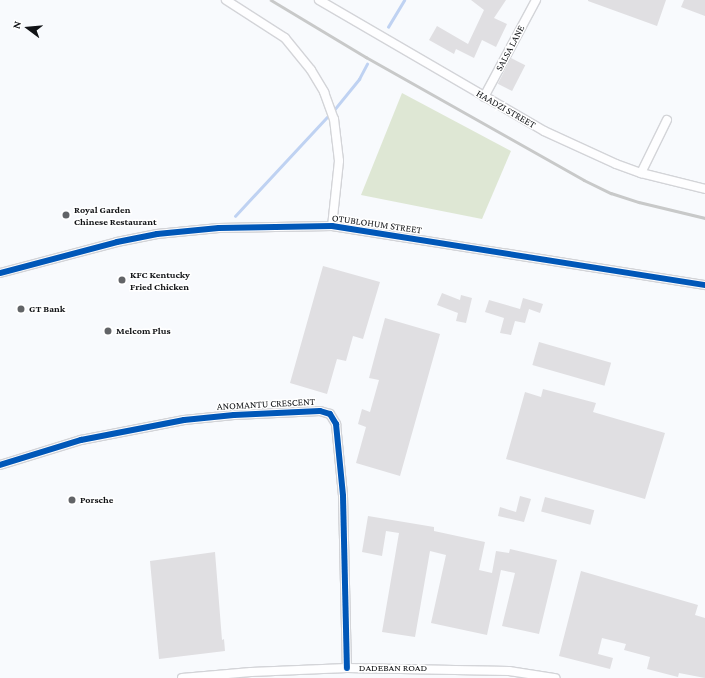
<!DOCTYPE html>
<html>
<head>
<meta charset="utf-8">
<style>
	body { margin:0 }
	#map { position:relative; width:705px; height:678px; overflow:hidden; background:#f8fafd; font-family:"Crimson Pro",serif }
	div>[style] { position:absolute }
	.green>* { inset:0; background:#dee7d4 }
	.stream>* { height:2.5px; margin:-1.25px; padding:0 1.25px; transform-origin:1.25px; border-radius:1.25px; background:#bfd2f2 }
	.building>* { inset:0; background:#e0dfe2; transform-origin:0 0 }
	.roads { filter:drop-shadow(1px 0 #d3d4d8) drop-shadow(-1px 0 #d3d4d8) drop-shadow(0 1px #d3d4d8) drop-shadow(0 -1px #d3d4d8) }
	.minor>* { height:8px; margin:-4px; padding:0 4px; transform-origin:4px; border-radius:4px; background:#fefeff }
	.rail>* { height:2.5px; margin:-1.25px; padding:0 1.25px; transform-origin:1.25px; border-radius:1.25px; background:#c8c9c9 }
	.cycleway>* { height:6px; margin:-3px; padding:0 3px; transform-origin:3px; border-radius:3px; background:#0057b8 }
	.dots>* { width:11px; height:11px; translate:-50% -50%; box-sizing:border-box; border:2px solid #fff; border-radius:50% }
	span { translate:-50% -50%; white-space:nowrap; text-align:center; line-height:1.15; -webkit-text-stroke:3px #fff; paint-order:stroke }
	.street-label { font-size:10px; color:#111316 }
	.poi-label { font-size:10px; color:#111316; font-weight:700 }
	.left { translate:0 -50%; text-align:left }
	.north { position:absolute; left:8px; top:8px; width:40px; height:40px; -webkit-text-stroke:3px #fff; paint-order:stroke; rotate:286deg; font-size:11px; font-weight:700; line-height:16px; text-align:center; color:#111316 }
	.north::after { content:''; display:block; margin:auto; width:14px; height:18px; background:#111316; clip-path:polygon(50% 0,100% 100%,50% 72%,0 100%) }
</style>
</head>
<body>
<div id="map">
	<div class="green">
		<div style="clip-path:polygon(402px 93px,511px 151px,482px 219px,361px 195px)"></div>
	</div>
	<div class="stream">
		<div style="left:388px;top:27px;width:31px;rotate:-59deg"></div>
		<div style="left:334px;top:110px;width:40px;rotate:-51deg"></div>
		<div style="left:359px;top:79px;width:17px;rotate:-62deg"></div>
		<div style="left:235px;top:216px;width:137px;rotate:-47.1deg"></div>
	</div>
	<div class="building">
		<div style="clip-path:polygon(471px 0,506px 0,494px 18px,507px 24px,496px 47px,482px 40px,474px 58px,456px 49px,454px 54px,429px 40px,437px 26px,468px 44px,484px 10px)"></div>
		<div style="clip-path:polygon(666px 0,657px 26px,588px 1px,588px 0)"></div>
		<div style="clip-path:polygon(684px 0,705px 0,705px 16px,681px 7px)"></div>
		<div style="left:511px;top:58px;width:16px;height:29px;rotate:27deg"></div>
		<div style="clip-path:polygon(323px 266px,380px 282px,363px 339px,353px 336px,346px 361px,337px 359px,327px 394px,290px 383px)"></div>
		<div style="clip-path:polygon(442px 293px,460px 300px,461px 295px,472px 298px,466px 323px,456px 321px,458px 313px,437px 305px)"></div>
		<div style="clip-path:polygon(523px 298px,543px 304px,540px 313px,529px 309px,525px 323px,515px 321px,511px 335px,500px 333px,504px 318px,485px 312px,489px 300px,520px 309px)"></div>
		<div style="clip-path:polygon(385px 318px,440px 334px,400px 476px,356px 463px,366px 427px,358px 424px,362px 409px,370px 412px,379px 380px,369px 378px)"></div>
		<div style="left:539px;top:342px;width:75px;height:24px;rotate:16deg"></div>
		<div style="clip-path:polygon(543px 389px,596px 403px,593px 412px,665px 433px,645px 499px,506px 459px,525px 392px,541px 397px)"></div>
		<div style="clip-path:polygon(520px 496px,531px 499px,524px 522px,498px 516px,500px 507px,516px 512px)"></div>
		<div style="left:545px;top:497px;width:51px;height:15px;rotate:15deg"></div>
		<div style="clip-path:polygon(368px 516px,434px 527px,434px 531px,485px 542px,479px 570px,492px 573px,496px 551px,509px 553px,510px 549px,557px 560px,539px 634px,502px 626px,515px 573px,501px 570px,487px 635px,431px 623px,446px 555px,430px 551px,415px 637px,382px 632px,399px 533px,386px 531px,382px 556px,362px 552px)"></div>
		<div style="clip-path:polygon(215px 552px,222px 640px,224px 639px,225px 651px,159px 659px,150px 561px)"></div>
		<div style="clip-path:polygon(581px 571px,698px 605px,695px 615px,705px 618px,705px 678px,679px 673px,678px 677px,647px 669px,650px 657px,624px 650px,626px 644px,602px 638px,598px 654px,613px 658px,610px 669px,559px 656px)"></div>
	</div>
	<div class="roads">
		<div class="minor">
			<div style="left:226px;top:0;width:70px;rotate:32.8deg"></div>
			<div style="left:285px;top:38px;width:41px;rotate:50.9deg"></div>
			<div style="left:311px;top:70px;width:26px;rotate:59deg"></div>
			<div style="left:324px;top:92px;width:29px;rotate:70deg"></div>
			<div style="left:334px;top:119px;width:42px;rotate:83.2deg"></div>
			<div style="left:339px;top:161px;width:65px;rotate:96.1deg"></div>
			<div style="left:319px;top:0;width:260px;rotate:30.2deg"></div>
			<div style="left:544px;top:131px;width:79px;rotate:24.6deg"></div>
			<div style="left:616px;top:164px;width:27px;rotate:20deg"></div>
			<div style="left:641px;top:173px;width:66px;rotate:14deg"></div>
			<div style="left:484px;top:97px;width:110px;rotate:-61.8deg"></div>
			<div style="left:641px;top:173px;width:59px;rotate:-63.9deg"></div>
			<div style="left:0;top:273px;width:121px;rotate:-14.8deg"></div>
			<div style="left:117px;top:242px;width:41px;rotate:-11.3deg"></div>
			<div style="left:157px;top:234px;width:62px;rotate:-5.5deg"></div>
			<div style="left:219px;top:228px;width:113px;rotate:-1deg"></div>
			<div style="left:332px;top:226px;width:378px;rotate:9deg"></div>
			<div style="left:0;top:465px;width:85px;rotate:-17.2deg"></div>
			<div style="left:81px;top:440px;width:105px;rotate:-11deg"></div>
			<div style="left:184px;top:420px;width:50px;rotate:-5.7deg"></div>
			<div style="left:234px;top:415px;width:86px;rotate:-2.7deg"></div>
			<div style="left:320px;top:411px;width:10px;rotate:17deg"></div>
			<div style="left:330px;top:414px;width:12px;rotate:59deg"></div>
			<div style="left:336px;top:424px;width:72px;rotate:84.4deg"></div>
			<div style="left:343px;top:496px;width:172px;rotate:88.7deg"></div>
			<div style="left:182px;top:678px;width:69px;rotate:-5deg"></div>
			<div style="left:251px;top:672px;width:96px;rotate:-2.4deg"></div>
			<div style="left:347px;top:668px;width:162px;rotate:1.1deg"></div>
			<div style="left:509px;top:671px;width:47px;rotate:8.7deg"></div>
		</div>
	</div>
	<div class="rail">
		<div style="left:271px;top:0;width:111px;rotate:31deg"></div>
		<div style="left:366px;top:57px;width:250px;rotate:29.4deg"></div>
		<div style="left:584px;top:180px;width:30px;rotate:26deg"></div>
		<div style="left:611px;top:193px;width:29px;rotate:18deg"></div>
		<div style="left:639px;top:202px;width:68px;rotate:13.6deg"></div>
	</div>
	<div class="cycleway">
		<div style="left:0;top:273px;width:121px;rotate:-14.8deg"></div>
		<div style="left:117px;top:242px;width:41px;rotate:-11.3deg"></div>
		<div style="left:157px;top:234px;width:62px;rotate:-5.5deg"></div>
		<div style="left:219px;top:228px;width:113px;rotate:-1deg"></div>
		<div style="left:332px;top:226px;width:378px;rotate:9deg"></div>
		<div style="left:0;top:465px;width:85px;rotate:-17.2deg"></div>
		<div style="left:81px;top:440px;width:105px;rotate:-11deg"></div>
		<div style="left:184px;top:420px;width:50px;rotate:-5.7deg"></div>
		<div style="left:234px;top:415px;width:86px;rotate:-2.7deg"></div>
		<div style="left:320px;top:411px;width:10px;rotate:17deg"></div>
		<div style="left:330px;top:414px;width:12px;rotate:59deg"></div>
		<div style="left:336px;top:424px;width:72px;rotate:84.4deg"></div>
		<div style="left:343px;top:496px;width:172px;rotate:88.7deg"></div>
	</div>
	<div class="dots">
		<div style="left:66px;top:215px;background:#626467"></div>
		<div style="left:122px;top:280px;background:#626467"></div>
		<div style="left:21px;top:309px;background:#626467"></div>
		<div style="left:108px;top:331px;background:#626467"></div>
		<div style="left:72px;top:500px;background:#626467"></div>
	</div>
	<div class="street-label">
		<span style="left:510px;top:48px;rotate:-62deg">SALSA LANE</span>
		<span style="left:506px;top:109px;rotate:30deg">HAADZI STREET</span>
		<span style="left:377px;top:224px;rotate:8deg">OTUBLOHUM STREET</span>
		<span style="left:266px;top:404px;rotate:-3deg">ANOMANTU CRESCENT</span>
		<span style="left:393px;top:668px">DADEBAN ROAD</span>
	</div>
	<div class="poi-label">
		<span class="left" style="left:74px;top:215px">Royal Garden<br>Chinese Restaurant</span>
		<span class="left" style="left:130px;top:280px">KFC Kentucky<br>Fried Chicken</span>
		<span class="left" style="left:29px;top:309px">GT Bank</span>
		<span class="left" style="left:116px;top:331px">Melcom Plus</span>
		<span class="left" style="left:80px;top:500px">Porsche</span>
	</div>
	<div class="north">N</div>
</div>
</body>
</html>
